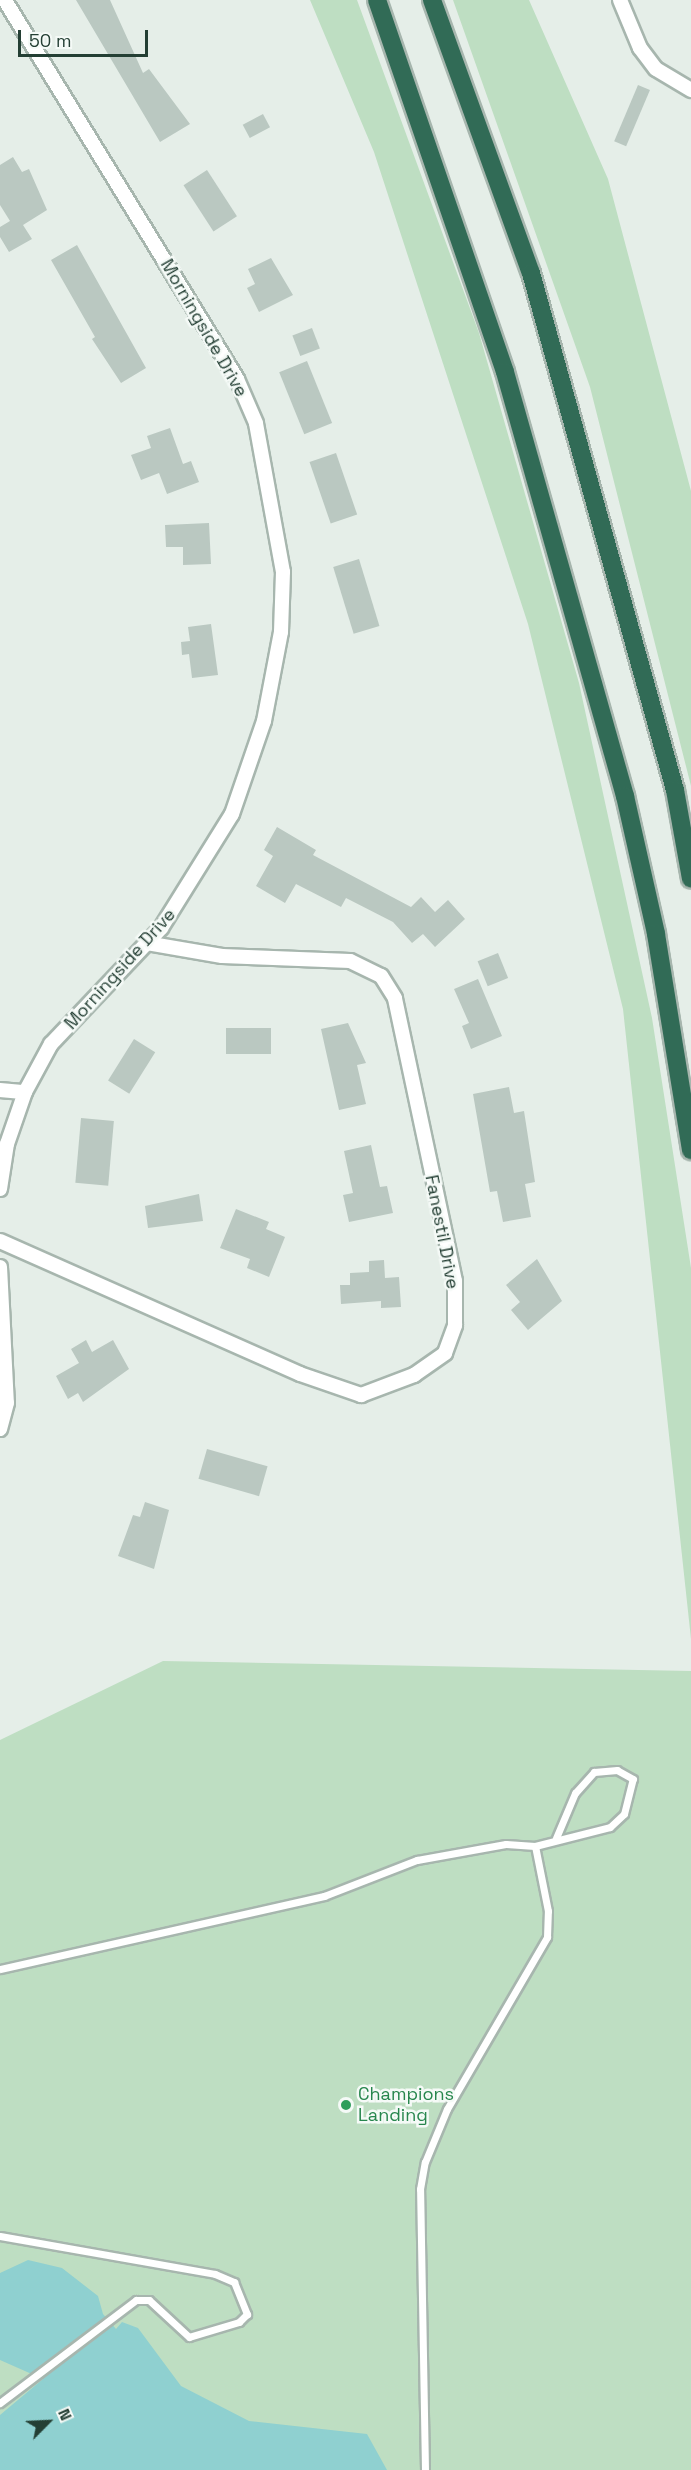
<!DOCTYPE html>
<html>
<head>
<meta charset="utf-8">
<style>
	body { margin:0 }
	#map { position:relative; width:691px; height:2470px; overflow:hidden; background:#e5eee8; font-family:"Space Grotesk",sans-serif }
	div>[style] { position:absolute }
	.green>* { inset:0; background:#bedec2 }
	.water>* { inset:0; background:#8fd0d0 }
	.building>* { inset:0; background:#bac8c1; transform-origin:0 0 }
	.roads { filter:drop-shadow(2px 0 #a7b6ae) drop-shadow(-2px 0 #a7b6ae) drop-shadow(0 2px #a7b6ae) drop-shadow(0 -2px #a7b6ae) }
	.service>* { height:7px; margin:-3.5px; padding:0 3.5px; transform-origin:3.5px; border-radius:3.5px; background:#fff }
	.minor>* { height:14px; margin:-7px; padding:0 7px; transform-origin:7px; border-radius:7px; background:#fff }
	.motorway>* { height:18px; margin:-9px; padding:0 9px; transform-origin:9px; border-radius:9px; background:#316b56 }
	.dots>* { width:16px; height:16px; translate:-50% -50%; box-sizing:border-box; border:3px solid #f5faf7; border-radius:50% }
	span { translate:-50% -50%; white-space:nowrap; text-align:center; line-height:1.15; -webkit-text-stroke:5px #f5faf7; paint-order:stroke }
	.street-label { font-size:18px; color:#243f34 }
	.leisure-label { font-size:18px; color:#27864d }
	.left { translate:0 -50%; text-align:left }
	.north { position:absolute; left:18px; top:2392px; width:60px; height:60px; -webkit-text-stroke:4px #f5faf7; paint-order:stroke; rotate:66deg; font-size:16px; font-weight:700; line-height:24px; text-align:center; color:#243f34 }
	.north::after { content:''; display:block; margin:auto; width:21px; height:27px; background:#243f34; clip-path:polygon(50% 0,100% 100%,50% 72%,0 100%) }
	.scale { position:absolute; left:18px; top:30px; width:130px; height:27px; box-sizing:border-box; border:3px solid #243f34; border-top:0; padding-left:8px; font-size:18px; line-height:21px; white-space:nowrap; color:#243f34; -webkit-text-stroke:4px #f5faf7; paint-order:stroke }
</style>
</head>
<body>
<div id="map">
	<div class="green">
		<div style="clip-path:polygon(310px 0,357px 0,479px 333px,579px 683px,652px 1018px,691px 1268px,691px 1639px,623px 1009px,528px 624px,374px 152px)"></div>
		<div style="clip-path:polygon(453px 0,529px 0,608px 179px,691px 491px,691px 786px,590px 387px)"></div>
		<div style="clip-path:polygon(163px 1661px,691px 1671px,691px 2470px,0 2470px,0 1740px)"></div>
	</div>
	<div class="water">
		<div style="clip-path:polygon(28px 2260px,62px 2268px,98px 2296px,103px 2314px,116px 2329px,122px 2322px,138px 2328px,181px 2386px,249px 2421px,367px 2434px,387px 2470px,0 2470px,0 2415px,43px 2379px,0 2360px,0 2273px)"></div>
	</div>
	<div class="building">
		<div style="clip-path:polygon(76px 0,110px 0,143px 73px,149px 69px,190px 124px,160px 142px)"></div>
		<div style="left:638px;top:85px;width:13px;height:61px;rotate:23deg"></div>
		<div style="left:263px;top:114px;width:15px;height:23px;rotate:62deg"></div>
		<div style="clip-path:polygon(13px 157px,22px 172px,29px 169px,47px 210px,23px 225px,32px 239px,9px 252px,0 237px,0 227px,10px 221px,0 205px,0 165px)"></div>
		<div style="left:207px;top:170px;width:55px;height:28px;rotate:57deg"></div>
		<div style="clip-path:polygon(77px 245px,146px 368px,121px 383px,92px 339px,95px 337px,51px 260px)"></div>
		<div style="clip-path:polygon(271px 258px,293px 295px,259px 312px,247px 288px,255px 284px,248px 269px)"></div>
		<div style="left:312px;top:328px;width:22px;height:21px;rotate:69deg"></div>
		<div style="left:307px;top:361px;width:67px;height:30px;rotate:68deg"></div>
		<div style="clip-path:polygon(170px 428px,183px 464px,191px 461px,199px 482px,167px 494px,159px 473px,141px 480px,131px 455px,151px 448px,147px 436px)"></div>
		<div style="left:336px;top:453px;width:65px;height:28px;rotate:71deg"></div>
		<div style="clip-path:polygon(209px 523px,211px 564px,183px 565px,183px 547px,166px 547px,165px 525px)"></div>
		<div style="left:359px;top:559px;width:70px;height:27px;rotate:73deg"></div>
		<div style="clip-path:polygon(211px 624px,218px 675px,192px 678px,189px 654px,182px 655px,181px 642px,190px 641px,188px 627px)"></div>
		<div style="clip-path:polygon(277px 827px,316px 850px,313px 855px,411px 907px,421px 897px,435px 912px,448px 900px,465px 919px,435px 947px,423px 934px,412px 943px,393px 922px,346px 898px,341px 907px,296px 884px,285px 903px,256px 886px,273px 856px,264px 850px)"></div>
		<div style="left:498px;top:953px;width:27px;height:22px;rotate:68deg"></div>
		<div style="clip-path:polygon(478px 979px,502px 1036px,471px 1049px,462px 1026px,469px 1023px,454px 989px)"></div>
		<div style="clip-path:polygon(348px 1023px,366px 1063px,357px 1065px,366px 1104px,339px 1110px,321px 1029px)"></div>
		<div style="left:226px;top:1028px;width:45px;height:26px"></div>
		<div style="left:134px;top:1039px;width:25px;height:49px;rotate:32deg"></div>
		<div style="clip-path:polygon(509px 1087px,514px 1113px,524px 1111px,535px 1182px,525px 1184px,531px 1217px,503px 1222px,497px 1191px,490px 1192px,473px 1094px)"></div>
		<div style="left:81px;top:1118px;width:33px;height:65px;rotate:5deg"></div>
		<div style="clip-path:polygon(371px 1145px,380px 1187px,387px 1186px,393px 1213px,349px 1222px,343px 1195px,353px 1193px,344px 1151px)"></div>
		<div style="clip-path:polygon(199px 1194px,203px 1221px,148px 1228px,145px 1206px)"></div>
		<div style="clip-path:polygon(236px 1209px,269px 1222px,266px 1229px,285px 1237px,269px 1277px,247px 1268px,250px 1259px,220px 1248px)"></div>
		<div style="clip-path:polygon(537px 1259px,562px 1301px,528px 1330px,511px 1310px,520px 1302px,506px 1285px)"></div>
		<div style="clip-path:polygon(384px 1260px,385px 1278px,399px 1277px,401px 1307px,381px 1308px,381px 1301px,341px 1304px,340px 1285px,350px 1285px,350px 1273px,369px 1272px,369px 1261px)"></div>
		<div style="clip-path:polygon(86px 1340px,92px 1352px,113px 1340px,129px 1369px,83px 1402px,78px 1393px,68px 1399px,56px 1376px,79px 1363px,71px 1349px)"></div>
		<div style="left:207px;top:1449px;width:63px;height:31px;rotate:16deg"></div>
		<div style="clip-path:polygon(145px 1502px,169px 1510px,154px 1569px,118px 1556px,133px 1515px,140px 1517px)"></div>
	</div>
	<div class="roads">
		<div class="service">
			<div style="left:0;top:1969px;width:332px;rotate:-12.7deg"></div>
			<div style="left:324px;top:1896px;width:100px;rotate:-21.2deg"></div>
			<div style="left:417px;top:1860px;width:90px;rotate:-10.2deg"></div>
			<div style="left:506px;top:1844px;width:29px;rotate:4deg"></div>
			<div style="left:0;top:2236px;width:218px;rotate:10deg"></div>
			<div style="left:215px;top:2274px;width:21px;rotate:23deg"></div>
			<div style="left:234px;top:2282px;width:35px;rotate:68deg"></div>
			<div style="left:247px;top:2314px;width:11px;rotate:135deg"></div>
			<div style="left:239px;top:2322px;width:52px;rotate:163.3deg"></div>
			<div style="left:189px;top:2337px;width:54px;rotate:-137.2deg"></div>
			<div style="left:149px;top:2300px;width:13px;rotate:180deg"></div>
			<div style="left:136px;top:2300px;width:171px;rotate:142.9deg"></div>
			<div style="left:425px;top:2470px;width:281px;rotate:-91deg"></div>
			<div style="left:420px;top:2189px;width:27px;rotate:-80deg"></div>
			<div style="left:425px;top:2162px;width:57px;rotate:-67.5deg"></div>
			<div style="left:447px;top:2109px;width:199px;rotate:-59.8deg"></div>
			<div style="left:547px;top:1937px;width:26px;rotate:-88deg"></div>
			<div style="left:548px;top:1911px;width:66px;rotate:-101.3deg"></div>
			<div style="left:535px;top:1846px;width:77px;rotate:-14.2deg"></div>
			<div style="left:610px;top:1827px;width:19px;rotate:-43deg"></div>
			<div style="left:624px;top:1814px;width:36px;rotate:-76deg"></div>
			<div style="left:633px;top:1779px;width:18px;rotate:-151deg"></div>
			<div style="left:617px;top:1770px;width:23px;rotate:175deg"></div>
			<div style="left:594px;top:1772px;width:28px;rotate:132deg"></div>
			<div style="left:575px;top:1793px;width:49px;rotate:112.9deg"></div>
		</div>
		<div class="minor">
			<div style="left:620px;top:0;width:52px;rotate:67.4deg"></div>
			<div style="left:640px;top:48px;width:26px;rotate:53deg"></div>
			<div style="left:656px;top:69px;width:41px;rotate:31deg"></div>
			<div style="left:0;top:1090px;width:25px;rotate:5deg"></div>
			<div style="left:0;top:1189px;width:46px;rotate:-81.2deg"></div>
			<div style="left:7px;top:1144px;width:55px;rotate:-70.9deg"></div>
			<div style="left:25px;top:1092px;width:55px;rotate:-61.6deg"></div>
			<div style="left:51px;top:1044px;width:160px;rotate:-46.5deg"></div>
			<div style="left:161px;top:928px;width:134px;rotate:-58.1deg"></div>
			<div style="left:232px;top:814px;width:98px;rotate:-71deg"></div>
			<div style="left:264px;top:721px;width:91px;rotate:-79.2deg"></div>
			<div style="left:281px;top:632px;width:60px;rotate:-88.1deg"></div>
			<div style="left:283px;top:572px;width:151px;rotate:-100.3deg"></div>
			<div style="left:256px;top:423px;width:48px;rotate:-113.4deg"></div>
			<div style="left:237px;top:379px;width:444px;rotate:-121.5deg"></div>
			<div style="left:0;top:1241px;width:328px;rotate:23.9deg"></div>
			<div style="left:300px;top:1374px;width:65px;rotate:19deg"></div>
			<div style="left:361px;top:1395px;width:57px;rotate:-20.7deg"></div>
			<div style="left:414px;top:1375px;width:38px;rotate:-35deg"></div>
			<div style="left:445px;top:1353px;width:30px;rotate:-70deg"></div>
			<div style="left:455px;top:1325px;width:44px;rotate:-90deg"></div>
			<div style="left:455px;top:1281px;width:289px;rotate:-102deg"></div>
			<div style="left:395px;top:998px;width:26px;rotate:-122deg"></div>
			<div style="left:381px;top:976px;width:34px;rotate:-154deg"></div>
			<div style="left:350px;top:961px;width:128px;rotate:-177.8deg"></div>
			<div style="left:222px;top:956px;width:76px;rotate:-170.2deg"></div>
			<div style="left:0;top:1267px;width:136px;rotate:87.1deg"></div>
			<div style="left:7px;top:1403px;width:27px;rotate:105deg"></div>
		</div>
		<div class="motorway">
			<div style="left:377px;top:0;width:393px;rotate:71deg"></div>
			<div style="left:505px;top:372px;width:441px;rotate:74.2deg"></div>
			<div style="left:625px;top:796px;width:141px;rotate:77.3deg"></div>
			<div style="left:656px;top:934px;width:219px;rotate:80.8deg"></div>
			<div style="left:432px;top:0;width:290px;rotate:70.1deg"></div>
			<div style="left:531px;top:273px;width:537px;rotate:74.44deg"></div>
			<div style="left:675px;top:790px;width:90px;rotate:79.8deg"></div>
		</div>
	</div>
	<div class="dots">
		<div style="left:346px;top:2105px;background:#2e9e5b"></div>
	</div>
	<div class="street-label">
		<span style="left:204px;top:328px;rotate:60deg">Morningside Drive</span>
		<span style="left:120px;top:969px;rotate:-48deg">Morningside Drive</span>
		<span style="left:442px;top:1232px;rotate:79deg">Fanestil Drive</span>
	</div>
	<div class="leisure-label">
		<span class="left" style="left:358px;top:2105px">Champions<br>Landing</span>
	</div>
	<div class="north">N</div>
	<div class="scale">50 m</div>
</div>
</body>
</html>
